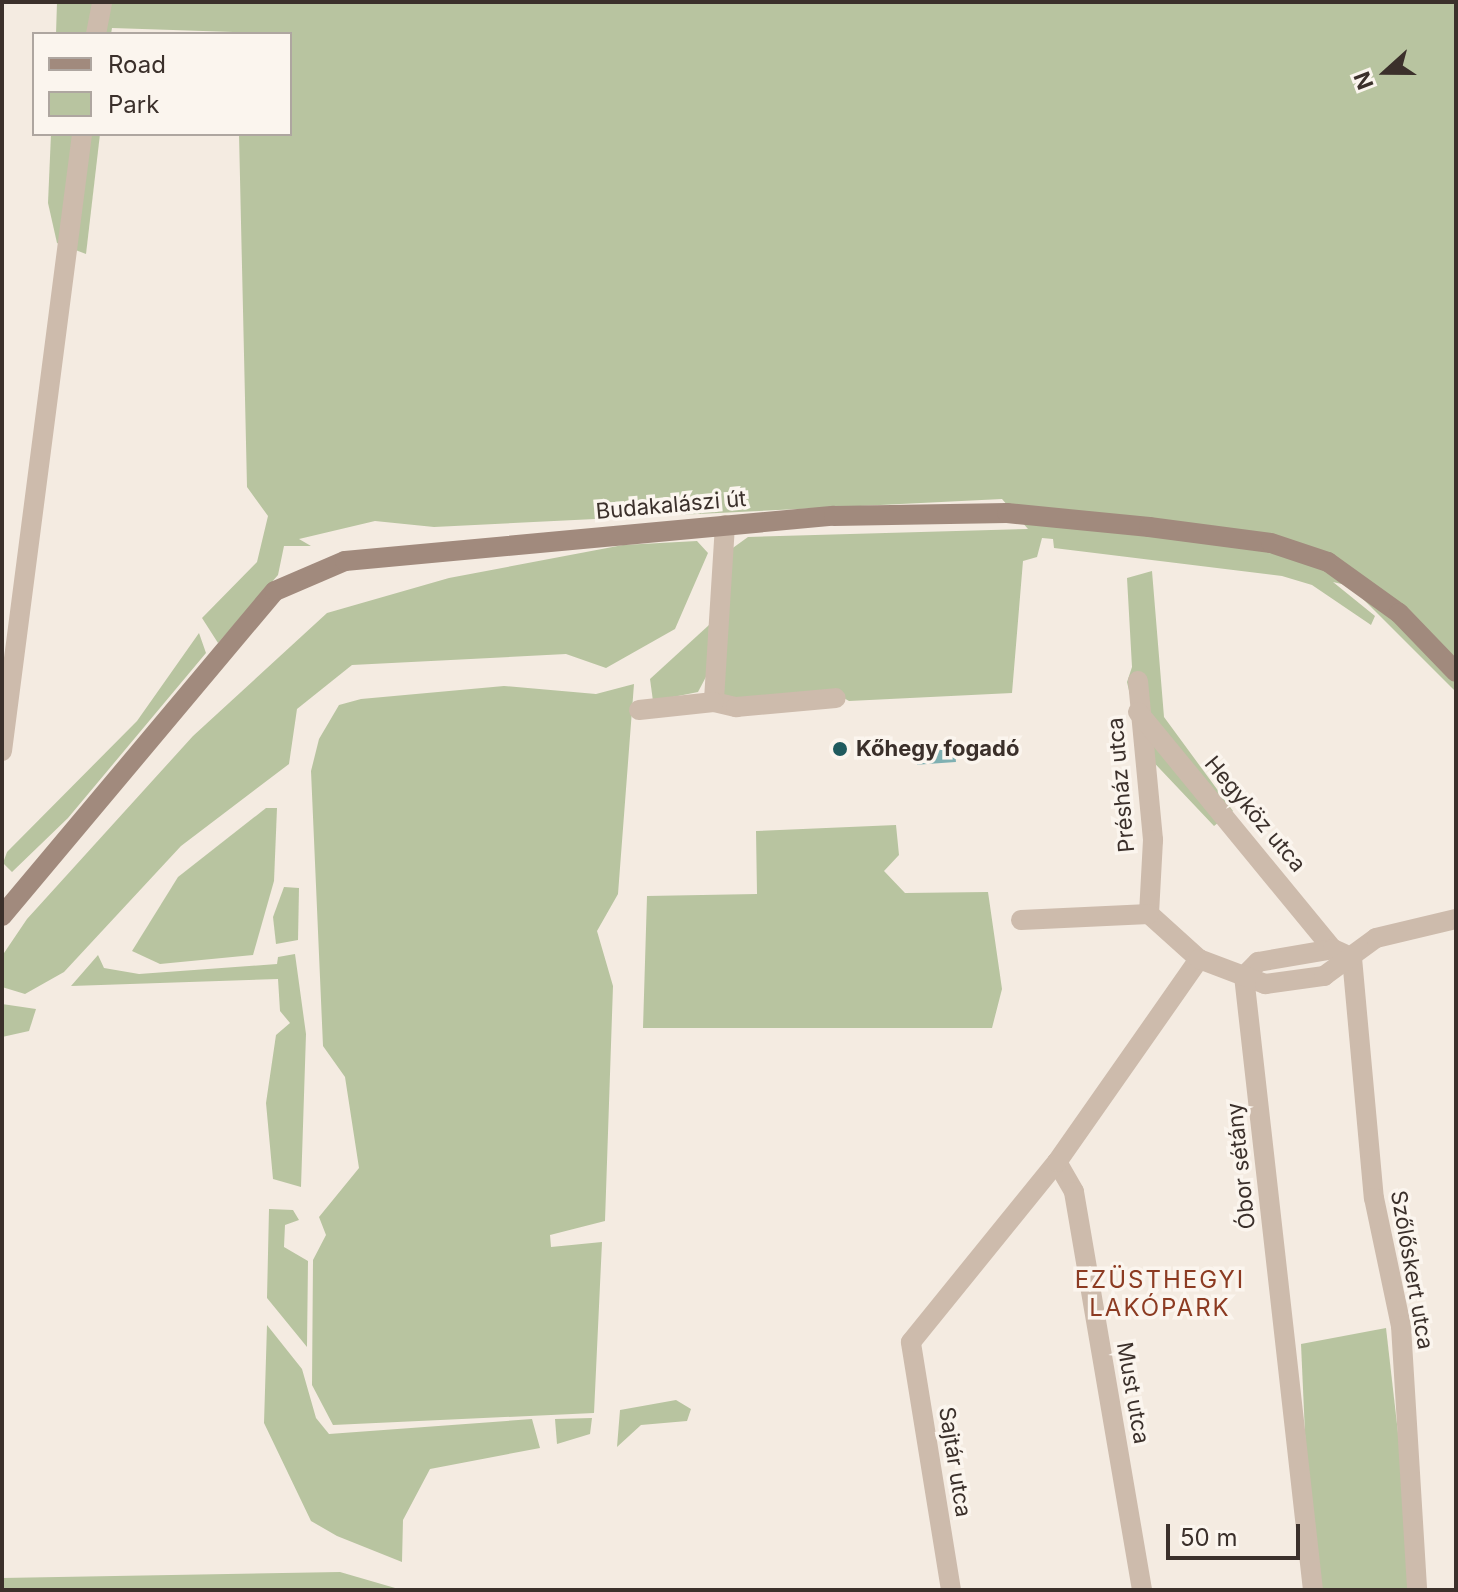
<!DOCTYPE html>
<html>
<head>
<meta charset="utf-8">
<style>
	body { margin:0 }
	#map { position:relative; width:1458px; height:1592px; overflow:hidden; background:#f4ebe1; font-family:Inter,sans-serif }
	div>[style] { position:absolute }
	.green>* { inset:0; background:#b8c4a0 }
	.water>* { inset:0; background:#7fb0b2; transform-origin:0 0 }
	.street>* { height:20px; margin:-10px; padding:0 10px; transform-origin:10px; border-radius:10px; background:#cdbbac }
	.secondary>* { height:20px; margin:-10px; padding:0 10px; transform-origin:10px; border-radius:10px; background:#a18a7d }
	.dots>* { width:22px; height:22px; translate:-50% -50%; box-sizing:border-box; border:4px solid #fbf5ee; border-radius:50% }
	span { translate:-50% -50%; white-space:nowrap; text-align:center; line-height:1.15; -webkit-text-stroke:7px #fbf5ee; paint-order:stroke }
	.street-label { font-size:22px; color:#3b302b }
	.poi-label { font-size:22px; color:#3b302b; font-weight:700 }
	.left { translate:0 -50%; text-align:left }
	.neighbourhood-label { font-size:24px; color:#8c3b22; letter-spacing:2px }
	.frame { position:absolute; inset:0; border:4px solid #3b302b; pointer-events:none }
	.legend { position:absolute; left:32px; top:32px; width:260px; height:104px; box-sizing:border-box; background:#fbf5ee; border:2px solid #aea6a0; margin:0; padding:10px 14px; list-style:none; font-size:24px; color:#3b302b }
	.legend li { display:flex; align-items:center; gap:16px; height:40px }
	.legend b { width:40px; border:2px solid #aea6a0 }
	.north { position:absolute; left:1346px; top:32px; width:80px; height:80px; -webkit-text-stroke:6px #fbf5ee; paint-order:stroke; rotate:249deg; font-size:22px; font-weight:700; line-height:32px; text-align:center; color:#3b302b }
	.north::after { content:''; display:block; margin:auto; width:28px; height:36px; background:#3b302b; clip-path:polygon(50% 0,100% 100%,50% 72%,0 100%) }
	.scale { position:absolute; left:1166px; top:1524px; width:134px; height:36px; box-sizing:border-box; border:4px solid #3b302b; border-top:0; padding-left:10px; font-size:24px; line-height:28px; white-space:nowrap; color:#3b302b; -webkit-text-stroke:6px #fbf5ee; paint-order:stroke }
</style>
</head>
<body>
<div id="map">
	<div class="green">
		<div style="clip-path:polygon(57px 2px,1456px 2px,1456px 692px,1350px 586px,1333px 582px,1375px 616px,1371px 625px,1312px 585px,1282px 576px,1054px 548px,1053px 539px,1042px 538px,1037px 557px,1023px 561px,1012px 693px,849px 701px,835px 693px,729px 702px,722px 694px,730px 550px,748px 537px,1028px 529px,1002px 499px,434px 527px,375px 521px,299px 539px,311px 546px,284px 546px,278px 575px,218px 643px,202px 618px,257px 562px,268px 516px,247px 487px,239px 134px,290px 134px,290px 34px,112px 28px,111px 34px,56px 34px)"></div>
		<div style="clip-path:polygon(51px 134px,100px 134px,86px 254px,57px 243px,48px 203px)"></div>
		<div style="clip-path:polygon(697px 541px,708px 553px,675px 629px,606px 668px,566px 654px,352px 665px,297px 709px,289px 764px,181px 846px,64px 972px,25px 994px,2px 987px,2px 956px,27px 919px,193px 736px,327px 613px,449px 578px,623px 545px)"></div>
		<div style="clip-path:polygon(1152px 571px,1164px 717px,1233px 811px,1214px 826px,1143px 751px,1127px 682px,1132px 667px,1127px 578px)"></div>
		<div style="clip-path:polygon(709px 625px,708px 673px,698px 692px,653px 701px,650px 679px)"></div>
		<div style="clip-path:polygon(199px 633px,206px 653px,68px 818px,12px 872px,3px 863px,7px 852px,137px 721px)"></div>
		<div style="clip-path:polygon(634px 684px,618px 894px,597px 931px,613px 986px,605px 1221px,550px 1235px,551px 1247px,602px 1242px,594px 1413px,333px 1425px,312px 1385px,313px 1260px,326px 1235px,319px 1217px,359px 1168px,345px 1077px,323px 1046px,311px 771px,319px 739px,339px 705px,361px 699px,504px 686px,596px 694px)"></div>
		<div style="clip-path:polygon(266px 808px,277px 808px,274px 881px,253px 955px,160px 964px,132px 951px,178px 877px)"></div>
		<div style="clip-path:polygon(896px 825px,899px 855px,884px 871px,905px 893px,988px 892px,1002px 989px,992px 1028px,643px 1028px,647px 896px,757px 894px,756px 831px)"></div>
		<div style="clip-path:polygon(284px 887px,299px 888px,298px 940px,276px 944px,273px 917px)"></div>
		<div style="clip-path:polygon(295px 954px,306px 1034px,301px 1187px,273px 1179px,266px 1103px,276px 1035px,290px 1023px,280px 1011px,278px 979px,71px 986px,98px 955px,104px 968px,139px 974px,277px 964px,278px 957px)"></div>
		<div style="clip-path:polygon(2px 1004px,36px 1009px,29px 1031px,2px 1037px)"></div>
		<div style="clip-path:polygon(269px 1209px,293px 1210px,299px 1220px,285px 1225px,284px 1247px,308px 1261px,307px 1347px,267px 1298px)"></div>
		<div style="clip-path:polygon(267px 1325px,302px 1369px,316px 1418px,329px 1434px,532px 1419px,540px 1448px,430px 1469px,403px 1520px,402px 1562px,337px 1536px,311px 1521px,264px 1423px)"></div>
		<div style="clip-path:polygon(1386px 1328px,1416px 1590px,1312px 1590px,1301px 1344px)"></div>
		<div style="clip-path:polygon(676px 1400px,691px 1409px,687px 1421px,641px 1425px,617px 1447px,620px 1410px)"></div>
		<div style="clip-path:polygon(592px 1418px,590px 1434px,557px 1444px,555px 1419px)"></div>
		<div style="clip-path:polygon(340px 1572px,402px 1590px,2px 1590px,2px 1578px)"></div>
	</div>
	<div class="water">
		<div style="left:955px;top:748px;width:14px;height:39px;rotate:86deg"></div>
	</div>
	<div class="street">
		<div style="left:96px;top:34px;width:33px;rotate:-79deg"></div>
		<div style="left:725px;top:525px;width:177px;rotate:93.6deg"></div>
		<div style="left:714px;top:702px;width:23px;rotate:13deg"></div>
		<div style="left:736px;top:707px;width:100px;rotate:-5.1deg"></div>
		<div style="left:1138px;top:681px;width:160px;rotate:84.6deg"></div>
		<div style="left:1153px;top:840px;width:74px;rotate:93.1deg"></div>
		<div style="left:1149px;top:914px;width:67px;rotate:42deg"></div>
		<div style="left:639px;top:710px;width:75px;rotate:-6.1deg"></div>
		<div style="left:1138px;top:712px;width:307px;rotate:50.6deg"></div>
		<div style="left:2px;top:751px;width:622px;rotate:-82.61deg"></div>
		<div style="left:1021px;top:920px;width:128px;rotate:-2.7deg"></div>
		<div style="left:1352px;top:958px;width:241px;rotate:84.8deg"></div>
		<div style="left:1374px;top:1198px;width:131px;rotate:78.1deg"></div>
		<div style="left:1401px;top:1326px;width:264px;rotate:86.5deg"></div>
		<div style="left:1244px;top:976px;width:618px;rotate:83.59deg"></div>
		<div style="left:1244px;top:976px;width:20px;rotate:-45deg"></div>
		<div style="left:1258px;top:962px;width:76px;rotate:-9.8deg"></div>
		<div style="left:1333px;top:949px;width:12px;rotate:24deg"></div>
		<div style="left:1057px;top:1162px;width:34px;rotate:60deg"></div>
		<div style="left:1074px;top:1192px;width:404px;rotate:80.3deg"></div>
		<div style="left:951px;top:1590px;width:251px;rotate:-99.2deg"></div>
		<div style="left:911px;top:1342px;width:232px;rotate:-51deg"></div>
		<div style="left:1057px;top:1162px;width:248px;rotate:-55deg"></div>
		<div style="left:1199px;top:959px;width:71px;rotate:20.7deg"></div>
		<div style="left:1265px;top:984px;width:60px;rotate:-7.7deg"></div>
		<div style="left:1324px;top:976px;width:64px;rotate:-36.2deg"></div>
		<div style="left:1376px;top:938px;width:82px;rotate:-13.4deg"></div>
	</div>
	<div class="secondary">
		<div style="left:2px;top:916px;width:424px;rotate:-50deg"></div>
		<div style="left:275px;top:591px;width:76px;rotate:-23.2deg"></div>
		<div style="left:345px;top:561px;width:491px;rotate:-5.3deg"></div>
		<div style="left:834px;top:516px;width:173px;rotate:-1deg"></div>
		<div style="left:1007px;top:513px;width:143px;rotate:5.6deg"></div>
		<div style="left:1149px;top:527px;width:123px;rotate:7.5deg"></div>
		<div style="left:1271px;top:543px;width:60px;rotate:18.4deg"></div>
		<div style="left:1328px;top:562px;width:87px;rotate:35.7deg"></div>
		<div style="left:1399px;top:613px;width:82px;rotate:46deg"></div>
	</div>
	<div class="dots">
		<div style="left:840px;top:749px;background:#1f5a5e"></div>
	</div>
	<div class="street-label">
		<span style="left:671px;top:505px;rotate:-5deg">Budakalászi út</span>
		<span style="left:1121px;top:785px;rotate:-95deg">Présház utca</span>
		<span style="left:1255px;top:814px;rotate:50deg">Hegyköz utca</span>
		<span style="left:1241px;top:1166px;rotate:-96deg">Óbor sétány</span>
		<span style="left:1412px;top:1270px;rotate:80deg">Szőlőskert utca</span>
		<span style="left:1133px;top:1393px;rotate:80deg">Must utca</span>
		<span style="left:955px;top:1462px;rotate:81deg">Sajtár utca</span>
	</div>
	<div class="poi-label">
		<span class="left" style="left:856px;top:749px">Kőhegy fogadó</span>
	</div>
	<div class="neighbourhood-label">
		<span style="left:1160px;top:1294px">EZÜSTHEGYI<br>LAKÓPARK</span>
	</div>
	<div class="frame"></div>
	<ul class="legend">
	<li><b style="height:10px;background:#a18a7d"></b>Road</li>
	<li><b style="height:22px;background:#b8c4a0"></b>Park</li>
	</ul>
	<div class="north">N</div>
	<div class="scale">50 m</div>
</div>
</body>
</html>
